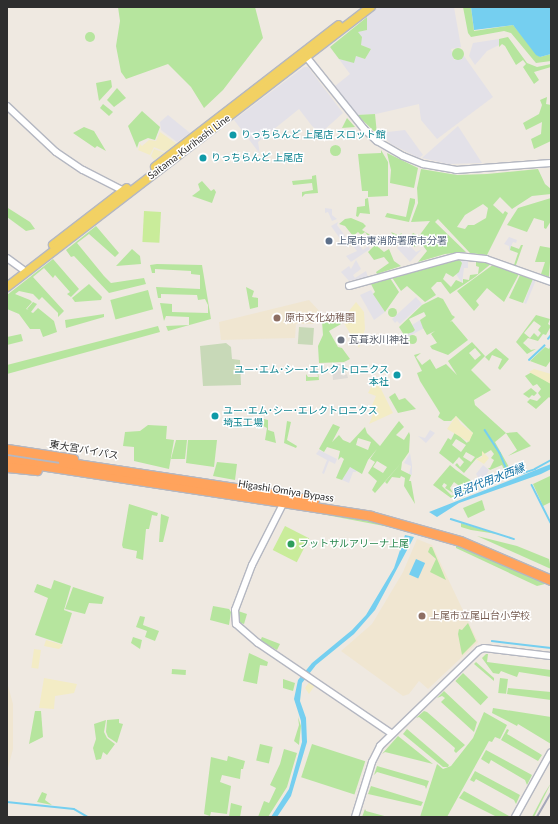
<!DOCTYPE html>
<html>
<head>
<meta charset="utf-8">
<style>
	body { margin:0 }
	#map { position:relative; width:558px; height:824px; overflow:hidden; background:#efe9e1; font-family:Lato,"Noto Sans JP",sans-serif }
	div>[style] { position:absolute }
	.industrial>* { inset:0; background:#e3e1e8 }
	.education>* { inset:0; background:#f0e6d1 }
	.green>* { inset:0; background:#b6e59e; transform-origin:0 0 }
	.round { border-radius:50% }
	.sand>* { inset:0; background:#f3ecc5; transform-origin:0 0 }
	.cemetery>* { inset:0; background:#c8d9b8; transform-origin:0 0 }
	.pitch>* { inset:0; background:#c9ec9a; transform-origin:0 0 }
	.plaza>* { inset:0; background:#dfdcd8 }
	.water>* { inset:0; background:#75cff0; transform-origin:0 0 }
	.stream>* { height:1.5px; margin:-0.75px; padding:0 0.75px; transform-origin:0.75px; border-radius:0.75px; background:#75cff0 }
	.roads { filter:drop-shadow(1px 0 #b4b7c1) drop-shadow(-1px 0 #b4b7c1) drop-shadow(0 1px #b4b7c1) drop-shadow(0 -1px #b4b7c1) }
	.minor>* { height:6px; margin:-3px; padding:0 3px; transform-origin:3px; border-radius:3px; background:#fff }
	.major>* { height:8px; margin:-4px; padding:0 4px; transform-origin:4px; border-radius:4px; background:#f2d163 }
	.highway>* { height:9px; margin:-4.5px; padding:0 4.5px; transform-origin:4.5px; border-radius:4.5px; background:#ffa35c }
	.rail>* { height:1.5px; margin:-0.75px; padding:0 0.75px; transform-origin:0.75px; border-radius:0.75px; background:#a3a6b8 }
	.dots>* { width:11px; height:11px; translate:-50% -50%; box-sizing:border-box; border:2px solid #fff; border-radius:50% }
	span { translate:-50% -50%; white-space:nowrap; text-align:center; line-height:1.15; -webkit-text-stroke:3px #fff; paint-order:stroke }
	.culture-label { font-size:10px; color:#0d838f }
	.left { translate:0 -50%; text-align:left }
	.right { translate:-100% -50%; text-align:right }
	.street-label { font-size:10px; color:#2e2e2e }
	.service-label { font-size:10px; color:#4e5e75 }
	.education-label { font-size:10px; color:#785e54 }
	.worship-label { font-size:10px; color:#5b616d }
	.leisure-label { font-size:10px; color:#27864d }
	.water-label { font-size:11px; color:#0d6fa3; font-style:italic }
	.frame { position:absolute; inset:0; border:8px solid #2e2e2e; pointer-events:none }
</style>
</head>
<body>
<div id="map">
	<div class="industrial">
		<div style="clip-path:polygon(379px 7px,454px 7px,461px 47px,451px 49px,454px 60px,464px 56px,493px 97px,437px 139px,421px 120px,419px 104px,376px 114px,357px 115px,335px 86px,350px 74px,339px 59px,351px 62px,356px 56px,365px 59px,371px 49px,361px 45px,358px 32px,367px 30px,367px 17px)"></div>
		<div style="clip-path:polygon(499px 39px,499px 45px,487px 51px,475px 65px,469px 56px,473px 43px)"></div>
		<div style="clip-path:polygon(304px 67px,308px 67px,343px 113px,323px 131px,318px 131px,312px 126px,299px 109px,258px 142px,260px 154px,234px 120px)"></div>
		<div style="clip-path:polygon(168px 115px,190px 133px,177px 142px,161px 130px,160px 122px)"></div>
		<div style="clip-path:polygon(458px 126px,482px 163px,448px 164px,422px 158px)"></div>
		<div style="clip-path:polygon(405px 130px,423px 155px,419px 158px,391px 144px,379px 133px)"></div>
		<div style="clip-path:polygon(325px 208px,332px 209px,332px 215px,337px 219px,332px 221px,328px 212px,325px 213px)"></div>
		<div style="clip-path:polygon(338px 222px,337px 225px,351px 244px,346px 247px,331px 226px)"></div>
		<div style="clip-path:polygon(509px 237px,517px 240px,516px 243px,513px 242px,509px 251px,509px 246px,504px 244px)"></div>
		<div style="clip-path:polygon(404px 240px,416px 252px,422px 249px,410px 262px,397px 248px)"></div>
		<div style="clip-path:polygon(358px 243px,363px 250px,368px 246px,370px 249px,351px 262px,346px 256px,357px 251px,353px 246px)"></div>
		<div style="clip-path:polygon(468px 259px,468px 268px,464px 268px,462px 283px,456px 274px,462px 263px,459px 260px)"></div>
		<div style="clip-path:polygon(356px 260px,361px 269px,353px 275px,355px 278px,366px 271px,368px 277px,349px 281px,341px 272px,349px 266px,351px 269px)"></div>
		<div style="clip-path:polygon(533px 279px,536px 280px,526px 304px,524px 303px)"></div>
		<div style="clip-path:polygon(371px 290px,385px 312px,374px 320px,360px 295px)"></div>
		<div style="clip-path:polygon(416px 297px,422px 304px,400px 324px,397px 321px,395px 323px,392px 319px)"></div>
		<div style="clip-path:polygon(420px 320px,424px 328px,406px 338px,404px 335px,415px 330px,412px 325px)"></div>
		<div style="clip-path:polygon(430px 430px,435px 433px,426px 443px,418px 436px,425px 438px)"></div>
		<div style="clip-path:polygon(319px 450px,337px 459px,335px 464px,329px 461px,324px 474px,322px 473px,327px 460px,316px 454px)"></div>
		<div style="clip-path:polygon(410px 453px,412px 465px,412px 475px,409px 474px,411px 466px,404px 463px)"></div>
		<div style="clip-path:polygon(483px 465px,489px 470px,482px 483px,476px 474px)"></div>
		<div style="clip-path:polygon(350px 467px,357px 470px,356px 472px,353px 472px,349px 483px,342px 480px)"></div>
	</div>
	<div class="education">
		<div style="clip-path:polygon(309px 300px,323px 315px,315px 324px,296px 324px,295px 338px,221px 340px,219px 322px)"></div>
		<div style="clip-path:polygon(417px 539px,432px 545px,478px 642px,428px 689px,419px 681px,409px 694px,403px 696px,341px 651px,372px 624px,403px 572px)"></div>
		<div style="clip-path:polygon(7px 682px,13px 704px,13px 749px,7px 772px)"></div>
	</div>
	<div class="green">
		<div style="clip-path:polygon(118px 7px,255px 7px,263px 38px,223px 90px,204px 108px,191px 87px,168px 64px,126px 79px,121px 72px,116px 46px,120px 21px)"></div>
		<div style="clip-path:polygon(463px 7px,471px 7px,474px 31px,513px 25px,540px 57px,551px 54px,551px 61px,536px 63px,511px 33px,504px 31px,471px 37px,468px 33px)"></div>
		<div style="clip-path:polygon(367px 17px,367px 30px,358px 32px,362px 37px,361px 45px,371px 49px,365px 59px,356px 56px,354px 63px,339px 59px,330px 47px)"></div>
		<div class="round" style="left:85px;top:32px;width:10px;height:10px"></div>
		<div style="clip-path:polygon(508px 37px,527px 63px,537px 67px,551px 64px,551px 67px,534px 72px,539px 80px,534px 84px,523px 67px,526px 64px,523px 60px,516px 65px,505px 46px,502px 44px,499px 47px,499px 39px)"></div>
		<div class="round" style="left:452px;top:48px;width:12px;height:12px"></div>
		<div style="clip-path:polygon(111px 80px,112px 87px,99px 101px,96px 83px)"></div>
		<div style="clip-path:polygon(117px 88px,126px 98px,114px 107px,107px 100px)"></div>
		<div style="clip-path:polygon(547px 97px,546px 104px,551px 105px,551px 141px,534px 149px,531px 139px,541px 134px,542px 122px,526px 130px,523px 123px,539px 114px,542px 105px,540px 100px)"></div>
		<div style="clip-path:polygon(103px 104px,113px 112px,109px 116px,100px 108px)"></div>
		<div style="clip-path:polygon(142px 111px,160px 127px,155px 140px,148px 138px,139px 142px,137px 148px,128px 126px)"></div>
		<div style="clip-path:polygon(375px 114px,377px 134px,357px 115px)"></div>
		<div style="clip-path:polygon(347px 118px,355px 127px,342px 128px)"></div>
		<div style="clip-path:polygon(84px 127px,94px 131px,106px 151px,97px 146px,95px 148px,73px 133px)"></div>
		<div class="round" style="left:329.5px;top:144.5px;width:11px;height:11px"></div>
		<div style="clip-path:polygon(381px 150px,388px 162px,388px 196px,368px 197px,368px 191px,362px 191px,358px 154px,381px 153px)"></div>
		<div style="clip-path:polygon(387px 153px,418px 168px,414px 188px,390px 183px,391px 170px)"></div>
		<div style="clip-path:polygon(evenodd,421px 169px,457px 175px,487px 174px,490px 177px,487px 174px,538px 169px,545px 184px,551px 189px,551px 194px,532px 196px,512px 209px,500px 197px,493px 205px,503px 214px,505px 211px,508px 213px,487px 255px,470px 253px,438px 219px,435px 222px,466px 252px,445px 254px,418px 262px,427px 251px,421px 243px,415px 247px,408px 240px,413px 233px,419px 236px,430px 221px,411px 222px,418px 203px,417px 188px,421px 169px,483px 204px,488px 208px,486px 218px,474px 225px,468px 225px,465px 229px,457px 227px,465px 215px,483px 204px)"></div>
		<div style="clip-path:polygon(316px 175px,318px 193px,305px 194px,302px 197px,302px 192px,313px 190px,312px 183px,293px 185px,292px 181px,312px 179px,312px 176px)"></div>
		<div style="clip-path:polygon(202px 181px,211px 191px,214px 189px,216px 192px,212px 203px,192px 196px,200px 190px,198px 184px)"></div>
		<div style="clip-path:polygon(368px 198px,370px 214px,360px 213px,358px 217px,356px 216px,357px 207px,365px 206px,365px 199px)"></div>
		<div style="clip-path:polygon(410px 198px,415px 199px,415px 203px,409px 222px,385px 217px,387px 213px,406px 217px)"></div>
		<div style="clip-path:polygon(551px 198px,551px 221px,546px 229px,544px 228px,544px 221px,534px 218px,527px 232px,507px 225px,518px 208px)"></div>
		<div style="clip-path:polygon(8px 208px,30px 222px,35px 229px,26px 231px,7px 217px)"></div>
		<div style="clip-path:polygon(351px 218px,363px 223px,366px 226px,362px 230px,372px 236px,378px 243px,377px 246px,384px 252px,389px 249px,394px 261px,401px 266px,377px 274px,376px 272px,389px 263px,384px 257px,374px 260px,368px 252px,375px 245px,365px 232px,361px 235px,358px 232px,353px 236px,345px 226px,339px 224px,345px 219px)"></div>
		<div style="clip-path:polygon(96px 226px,119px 253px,115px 257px,89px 234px,77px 243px,104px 276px,111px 283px,144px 278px,146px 284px,109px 293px,74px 256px,71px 257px,66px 250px)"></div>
		<div style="clip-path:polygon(391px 232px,398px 235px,402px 233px,396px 245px,391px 241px,394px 236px)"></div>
		<div style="clip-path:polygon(521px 245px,523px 245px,516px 265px,514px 265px,518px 253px,510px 250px,511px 246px,519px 249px)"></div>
		<div style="clip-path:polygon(540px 246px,551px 248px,549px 277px,541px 274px,545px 262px,535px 262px)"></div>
		<div style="clip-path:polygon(132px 249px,140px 256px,141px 264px,116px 266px)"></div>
		<div style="clip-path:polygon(458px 258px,462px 263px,459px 272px,453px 277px,446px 273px,443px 279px,451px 287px,456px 280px,463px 283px,463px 279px,469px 280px,470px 275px,478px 274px,479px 267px,476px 266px,476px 260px,492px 263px,475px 277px,450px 294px,441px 282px,437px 282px,431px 288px,436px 295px,425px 302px,407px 286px,401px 291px,391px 276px)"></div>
		<div style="clip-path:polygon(53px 259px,79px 289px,71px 297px,67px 294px,70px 292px,55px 275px,53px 278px,44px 268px,33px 277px,64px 311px,58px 317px,58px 313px,42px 297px,39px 300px,33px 294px,19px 291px,15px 294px,30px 300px,32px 302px,26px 309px,29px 310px,27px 309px,33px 302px,37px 304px,31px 312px,33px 313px,38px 308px,54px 321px,57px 332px,43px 337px,40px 329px,30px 329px,19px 314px,7px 309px,7px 295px)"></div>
		<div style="clip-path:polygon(157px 264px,202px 265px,211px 319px,168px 331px,166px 326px,189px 325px,189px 317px,166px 316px,164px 321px,160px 303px,172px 304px,172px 312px,208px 313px,208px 305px,205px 299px,198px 300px,197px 295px,161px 294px,161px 298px,158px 298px,156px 287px,200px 289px,200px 275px,191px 274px,191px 271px,155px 269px,155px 273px,152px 273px,150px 265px)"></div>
		<div style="clip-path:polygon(494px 264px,519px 274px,504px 302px,487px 288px,476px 301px,479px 305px,474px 311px,457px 291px)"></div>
		<div style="clip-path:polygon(520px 275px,533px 279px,523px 303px,509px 298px)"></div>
		<div style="clip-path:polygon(390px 278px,399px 292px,385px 312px,373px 294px,375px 292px,371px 284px)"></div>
		<div style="clip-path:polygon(89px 284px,102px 297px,101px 300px,75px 302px,72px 298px)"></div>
		<div style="clip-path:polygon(246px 287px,254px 291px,252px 297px,258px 298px,258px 307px,250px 309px)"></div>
		<div style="left:148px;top:290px;width:20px;height:39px;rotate:75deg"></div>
		<div style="clip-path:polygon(438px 297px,443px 299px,452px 315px,455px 317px,450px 322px,452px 321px,468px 340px,448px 355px,432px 349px,430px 346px,437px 343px,431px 334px,435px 331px,427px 335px,423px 328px,420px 320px,426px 316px,424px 312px,409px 319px,415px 330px,413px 332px,404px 335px,399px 327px,422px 305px)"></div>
		<div class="round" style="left:387.5px;top:307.5px;width:9px;height:9px"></div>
		<div style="clip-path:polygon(334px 313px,341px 324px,329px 331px,338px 347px,342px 348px,350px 359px,344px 362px,319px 363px,318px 346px,323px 335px,322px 321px,326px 316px,329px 318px)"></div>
		<div style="clip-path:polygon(104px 314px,104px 317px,66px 328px,65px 320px)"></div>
		<div style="clip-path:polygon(evenodd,536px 315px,550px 319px,548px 324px,551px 326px,546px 335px,543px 334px,538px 341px,528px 338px,523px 343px,531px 350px,536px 349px,527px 354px,516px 342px,536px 315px,534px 321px,541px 326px,538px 330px,541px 333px,538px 337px,534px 333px,530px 338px,524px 333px,534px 321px)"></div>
		<div style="clip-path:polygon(158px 326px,160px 332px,7px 374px,7px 365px)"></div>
		<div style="clip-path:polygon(21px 334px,23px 341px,7px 345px,7px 337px)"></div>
		<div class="round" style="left:407.5px;top:334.5px;width:9px;height:9px"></div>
		<div style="clip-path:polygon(evenodd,472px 342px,485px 356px,471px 370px,491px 390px,474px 400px,475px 405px,506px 433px,517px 432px,531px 446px,508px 456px,517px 450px,506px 433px,495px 442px,510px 469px,504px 470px,502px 465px,490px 470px,488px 468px,490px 468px,494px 460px,491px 458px,494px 454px,491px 450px,476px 459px,464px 473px,455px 465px,457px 463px,460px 467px,464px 462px,459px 457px,453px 464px,439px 453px,448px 438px,451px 440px,455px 432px,467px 443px,473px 433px,456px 416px,451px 421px,444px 421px,438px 417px,440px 413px,420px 381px,417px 373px,422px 371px,414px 355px,421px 353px,416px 357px,422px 365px,430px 359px,436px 369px,446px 364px,457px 375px,448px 361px,472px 342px,475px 348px,481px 355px,475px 360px,469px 353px,475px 348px,472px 342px,456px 439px,466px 445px,461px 452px,452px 445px,456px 439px,472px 342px,466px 452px,475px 457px,471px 462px,463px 457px,466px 452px)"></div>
		<div style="clip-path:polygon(551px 345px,551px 360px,546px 367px,530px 361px,545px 347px,549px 349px)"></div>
		<div style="clip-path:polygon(496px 348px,509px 359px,500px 370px,498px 368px,502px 359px,492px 355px,489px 361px,485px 357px)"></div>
		<div style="clip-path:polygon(317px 365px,319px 380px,306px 381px,306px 374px,308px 377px,318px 377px)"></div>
		<div style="clip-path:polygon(532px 372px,551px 384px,551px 399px,549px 397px,536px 409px,527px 402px,530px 399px,537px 401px,541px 397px,538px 393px,541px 389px,537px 384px,533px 386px,525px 376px)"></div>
		<div style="clip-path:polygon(531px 388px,537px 393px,534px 396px,532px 395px,529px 398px,523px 394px)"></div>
		<div style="clip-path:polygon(395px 393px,399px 400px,405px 398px,416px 409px,398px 413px,389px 397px)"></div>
		<div style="clip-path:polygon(264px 419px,268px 420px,268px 430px,274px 432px,276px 443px,265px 440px,267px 428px,263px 426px)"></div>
		<div style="clip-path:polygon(287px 421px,291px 422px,287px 440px,297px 446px,296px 448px,284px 443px)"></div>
		<div style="clip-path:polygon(evenodd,399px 421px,404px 427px,396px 435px,404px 440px,409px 432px,410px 435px,409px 452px,402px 462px,401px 470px,411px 475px,409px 481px,411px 481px,415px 504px,404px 486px,405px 478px,401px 476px,400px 478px,392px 477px,387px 484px,385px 482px,401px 463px,375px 493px,372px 490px,377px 481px,368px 473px,375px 462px,370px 459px,377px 449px,368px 460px,362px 474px,350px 467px,342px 480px,336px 478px,344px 459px,341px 457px,338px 460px,340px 451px,327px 447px,324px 452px,319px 449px,333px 424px,340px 427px,332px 442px,339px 435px,343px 440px,350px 443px,365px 427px,367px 433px,380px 446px,399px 421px,358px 438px,371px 442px,368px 450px,356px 445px,358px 438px,399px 421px,377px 461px,387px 467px,383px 473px,373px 467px,377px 461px)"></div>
		<div style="clip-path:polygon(148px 425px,167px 426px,166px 439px,174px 440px,169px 469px,134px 461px,134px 447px,123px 446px,125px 432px,140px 431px)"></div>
		<div style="clip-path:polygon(176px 440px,187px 440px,185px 459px,171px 459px)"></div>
		<div style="clip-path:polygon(188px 440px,217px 440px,214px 467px,186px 463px)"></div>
		<div style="clip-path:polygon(217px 462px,237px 464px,235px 480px,213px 476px)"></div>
		<div style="clip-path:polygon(evenodd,450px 465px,456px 470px,479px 486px,451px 498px,433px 485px,450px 465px,454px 482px,462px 488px,452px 496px,442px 486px,444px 483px,447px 485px,445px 488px,453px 493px,450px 488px,454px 482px)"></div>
		<div style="clip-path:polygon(550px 476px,551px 502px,543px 506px,533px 484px)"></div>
		<div style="clip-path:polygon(482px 500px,485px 510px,468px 518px,463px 508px)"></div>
		<div style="clip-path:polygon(129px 504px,158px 513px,157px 516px,152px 515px,149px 529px,146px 529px,143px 560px,136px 558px,137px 551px,123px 548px,122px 545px)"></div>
		<div style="clip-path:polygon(300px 508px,369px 521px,405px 530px,300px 510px)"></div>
		<div style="clip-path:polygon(161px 514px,169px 517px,163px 542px,159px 542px)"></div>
		<div style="clip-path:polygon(461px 523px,497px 534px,471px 530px,461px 527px)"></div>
		<div style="clip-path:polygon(477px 536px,517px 546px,549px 559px,551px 569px)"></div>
		<div style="clip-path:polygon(456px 544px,495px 559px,549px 583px,537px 586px,456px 548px)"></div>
		<div style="clip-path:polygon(430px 547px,432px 547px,446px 580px,430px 572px,436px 559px,428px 552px)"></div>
		<div style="clip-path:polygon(54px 580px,71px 586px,64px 610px,72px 613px,62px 644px,35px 635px,48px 598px,34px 592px,37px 584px,51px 589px)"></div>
		<div style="clip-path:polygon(73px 587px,104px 597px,102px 604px,89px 603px,85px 614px,65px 609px)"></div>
		<div style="clip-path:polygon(213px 606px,229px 609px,231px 612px,229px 625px,210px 620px)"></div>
		<div style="clip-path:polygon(238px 611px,247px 614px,244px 624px,238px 622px)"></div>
		<div style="clip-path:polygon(140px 616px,145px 617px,143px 625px,159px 631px,155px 641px,145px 637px,147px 631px,136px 627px)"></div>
		<div style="clip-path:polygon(468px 623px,476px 641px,462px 655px,458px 634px,459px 629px,462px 630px)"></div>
		<div style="clip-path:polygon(133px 637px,142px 640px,140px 649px,131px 643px)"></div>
		<div style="clip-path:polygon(262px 637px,280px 644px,277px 650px,260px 641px)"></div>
		<div style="clip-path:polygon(249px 653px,268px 662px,267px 666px,260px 665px,257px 684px,243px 681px)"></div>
		<div style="clip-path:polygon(486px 654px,488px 654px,487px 662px,551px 670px,551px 677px,519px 672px,517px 677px,501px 671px,499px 674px,493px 673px,482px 658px)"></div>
		<div style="clip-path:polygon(476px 662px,494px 678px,494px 681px,474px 664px)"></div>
		<div style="left:172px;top:669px;width:14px;height:5px;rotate:4deg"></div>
		<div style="left:463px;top:673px;width:35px;height:11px;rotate:44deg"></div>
		<div style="left:500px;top:678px;width:8px;height:15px;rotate:7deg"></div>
		<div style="clip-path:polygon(283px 679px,295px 683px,293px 691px,283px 688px)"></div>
		<div style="clip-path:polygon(508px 688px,551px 692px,551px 700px,507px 694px)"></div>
		<div style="clip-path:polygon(444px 691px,477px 722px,474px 732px,441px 702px,445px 698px,442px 696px,437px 698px)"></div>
		<div style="clip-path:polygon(493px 708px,551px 717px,551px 744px,518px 724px,517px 726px,492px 713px)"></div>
		<div style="clip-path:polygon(35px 711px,41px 711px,43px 737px,29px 744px)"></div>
		<div style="clip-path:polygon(424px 711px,427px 712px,465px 745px,456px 753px,454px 751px,455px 748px,419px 717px,416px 718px)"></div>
		<div style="clip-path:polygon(484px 712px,507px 725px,500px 739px,495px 737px,492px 742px,489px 741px,447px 817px,420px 817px,437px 764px,443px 769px,451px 766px,473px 738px)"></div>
		<div style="clip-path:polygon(298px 717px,301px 726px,299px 745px,294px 741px,299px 725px)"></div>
		<div style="clip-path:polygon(119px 719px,119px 723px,123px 724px,117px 743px,108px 737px,106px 732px,107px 720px)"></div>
		<div style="clip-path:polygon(106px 720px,104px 732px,107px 738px,115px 744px,107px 755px,103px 752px,101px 759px,96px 760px,93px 748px,96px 739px,94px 724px)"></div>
		<div style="clip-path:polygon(407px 729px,449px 765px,448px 767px,443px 767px,403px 734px)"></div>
		<div style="clip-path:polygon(507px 729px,509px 730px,507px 734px,542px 755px,538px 761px,501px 740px)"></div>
		<div style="clip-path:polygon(398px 736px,433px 764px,385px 752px,382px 754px)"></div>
		<div style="left:260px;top:744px;width:13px;height:17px;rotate:13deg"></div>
		<div style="left:312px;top:744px;width:56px;height:35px;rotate:18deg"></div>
		<div style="clip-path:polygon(284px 749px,297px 753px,287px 787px,268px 817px,258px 817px,264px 801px,269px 803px,276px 788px,270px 785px,280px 764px)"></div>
		<div style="clip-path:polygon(486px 750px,532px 775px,527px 785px,525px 780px,491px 760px,489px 764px,481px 759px)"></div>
		<div style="clip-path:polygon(228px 756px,245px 761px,243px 769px,241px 769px,240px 779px,222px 775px,220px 782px,231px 786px,227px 814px,211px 812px,210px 816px,204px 814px,211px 757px,227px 761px)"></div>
		<div style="clip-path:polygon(377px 766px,429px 781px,426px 789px,425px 786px,377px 772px,374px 775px)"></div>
		<div style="clip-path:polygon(475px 771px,520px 795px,516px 804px,514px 800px,476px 779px,474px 782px,470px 780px)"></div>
		<div style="clip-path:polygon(551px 783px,534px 817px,532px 817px,544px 794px)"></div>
		<div style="clip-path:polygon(371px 786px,423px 802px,421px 806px,368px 794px)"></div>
		<div style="clip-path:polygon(464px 791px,509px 816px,508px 817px,497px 817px,459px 798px)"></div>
		<div style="clip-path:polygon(42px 792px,47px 794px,45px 800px,52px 805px,37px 802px)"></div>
		<div style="clip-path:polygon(231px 803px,242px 806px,240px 817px,229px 817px)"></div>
		<div style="clip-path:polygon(365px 809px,366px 811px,388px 817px,362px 817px)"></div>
	</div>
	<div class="sand">
		<div style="clip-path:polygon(160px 132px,177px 144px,166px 152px,154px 147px,150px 155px,138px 150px,140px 144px,142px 146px,149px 140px,156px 141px)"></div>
		<div style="clip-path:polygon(154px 149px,165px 153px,154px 160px,151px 156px)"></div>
		<div style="clip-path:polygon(356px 302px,364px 312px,365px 329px,359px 348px,342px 320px)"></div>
		<div style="clip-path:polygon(534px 369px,551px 374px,551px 384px,529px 372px)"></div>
		<div style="clip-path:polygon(378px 383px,393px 413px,369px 424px,374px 412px,370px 410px,376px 396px,368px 393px,371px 387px)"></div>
		<div style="clip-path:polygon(456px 416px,461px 424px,473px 433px,469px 442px,447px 429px)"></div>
		<div style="clip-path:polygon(482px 451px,489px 458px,484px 464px,476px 459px,482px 457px)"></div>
		<div style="clip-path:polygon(46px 640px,63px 645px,59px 649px,44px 646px)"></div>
		<div style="left:34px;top:649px;width:7px;height:19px;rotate:8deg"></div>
		<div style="clip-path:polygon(44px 678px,77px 684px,74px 693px,55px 696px,54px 709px,39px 708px)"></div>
		<div style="clip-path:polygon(310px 681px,315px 685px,309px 694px,305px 688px)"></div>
	</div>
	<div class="cemetery">
		<div style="left:299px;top:327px;width:15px;height:17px;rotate:4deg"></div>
		<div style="clip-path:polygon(226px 343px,231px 347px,232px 359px,240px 360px,241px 385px,203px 386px,200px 346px)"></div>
	</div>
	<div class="pitch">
		<div style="left:144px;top:211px;width:17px;height:31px;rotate:3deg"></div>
		<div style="left:285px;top:526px;width:27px;height:27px;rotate:27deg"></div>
	</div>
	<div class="plaza">
		<div style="clip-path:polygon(332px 364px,341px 364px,339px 369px,343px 376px,347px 374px,348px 378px,333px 380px)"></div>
	</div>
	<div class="water">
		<div style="clip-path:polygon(471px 7px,551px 7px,551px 54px,540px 57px,536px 55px,513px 25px,474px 30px)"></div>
		<div style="clip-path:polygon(551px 464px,551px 469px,541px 474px,459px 503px,437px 517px,429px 512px)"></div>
		<div style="clip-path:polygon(405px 535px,414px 537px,375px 610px,354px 634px,316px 665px,302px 683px,300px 701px,306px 718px,307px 742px,291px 796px,277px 817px,271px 817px,289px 789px,302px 742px,301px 721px,294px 699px,298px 680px,312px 663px,352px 630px,366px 615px,394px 568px)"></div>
		<div style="left:416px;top:559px;width:10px;height:17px;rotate:24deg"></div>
	</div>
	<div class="stream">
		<div style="left:548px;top:339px;width:5px;rotate:-53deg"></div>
		<div style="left:529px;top:360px;width:21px;rotate:-43deg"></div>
		<div style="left:485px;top:430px;width:27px;rotate:57deg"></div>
		<div style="left:500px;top:453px;width:26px;rotate:67deg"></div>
		<div style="left:511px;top:477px;width:25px;rotate:-18deg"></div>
		<div style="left:535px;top:469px;width:18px;rotate:-29deg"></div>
		<div style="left:532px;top:485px;width:42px;rotate:63.4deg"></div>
		<div style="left:451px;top:519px;width:66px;rotate:17.6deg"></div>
		<div style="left:492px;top:641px;width:59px;rotate:6.8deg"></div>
		<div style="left:7px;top:802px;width:67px;rotate:6deg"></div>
		<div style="left:74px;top:809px;width:16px;rotate:30deg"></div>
	</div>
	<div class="roads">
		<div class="minor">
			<div style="left:304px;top:54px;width:96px;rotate:51.3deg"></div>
			<div style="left:364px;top:129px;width:18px;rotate:43deg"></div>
			<div style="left:377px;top:141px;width:30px;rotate:30deg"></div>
			<div style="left:403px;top:156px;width:22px;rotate:22deg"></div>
			<div style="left:423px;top:164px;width:34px;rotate:10deg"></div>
			<div style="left:456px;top:170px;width:95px;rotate:-4.2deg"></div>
			<div style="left:7px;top:106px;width:67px;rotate:43.2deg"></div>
			<div style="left:56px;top:152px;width:32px;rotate:34deg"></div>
			<div style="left:83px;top:170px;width:48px;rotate:27.1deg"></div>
			<div style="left:7px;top:258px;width:19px;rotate:36deg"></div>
			<div style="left:349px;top:286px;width:113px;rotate:-15.4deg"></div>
			<div style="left:458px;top:256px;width:28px;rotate:6deg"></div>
			<div style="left:486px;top:259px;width:69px;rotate:19.5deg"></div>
			<div style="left:285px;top:500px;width:73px;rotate:116.9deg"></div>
			<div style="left:252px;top:565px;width:48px;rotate:110.7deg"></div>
			<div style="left:235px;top:610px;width:14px;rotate:86deg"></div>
			<div style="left:236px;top:624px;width:29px;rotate:41deg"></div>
			<div style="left:258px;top:643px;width:161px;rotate:34.1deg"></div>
			<div style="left:355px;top:817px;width:58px;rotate:-72.8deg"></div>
			<div style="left:372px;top:762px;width:18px;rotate:-63deg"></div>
			<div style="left:380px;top:746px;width:138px;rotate:-44.1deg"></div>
			<div style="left:479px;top:650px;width:5px;rotate:-22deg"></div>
			<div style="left:484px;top:648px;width:67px;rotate:6.8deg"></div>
			<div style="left:515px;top:817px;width:74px;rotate:-61deg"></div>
		</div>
		<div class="major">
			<div style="left:155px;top:167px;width:232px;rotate:-37.7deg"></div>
			<div style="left:53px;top:245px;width:93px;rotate:-37.6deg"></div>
			<div style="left:7px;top:287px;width:459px;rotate:-37.6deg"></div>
		</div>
		<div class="highway">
			<div style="left:7px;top:449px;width:67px;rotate:8.6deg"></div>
			<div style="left:7px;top:460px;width:368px;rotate:8.7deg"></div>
			<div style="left:371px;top:516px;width:92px;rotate:15.7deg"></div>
			<div style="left:460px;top:541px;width:99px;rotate:23.2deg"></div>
			<div style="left:63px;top:462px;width:254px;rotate:8.6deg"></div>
			<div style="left:7px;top:467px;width:30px;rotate:6deg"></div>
		</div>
	</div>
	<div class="rail">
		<div style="left:537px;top:817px;width:28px;rotate:-60deg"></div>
	</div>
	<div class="dots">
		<div style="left:233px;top:135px;background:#0f9aa8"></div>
		<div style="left:203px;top:158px;background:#0f9aa8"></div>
		<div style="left:329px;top:241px;background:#5c6f8a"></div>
		<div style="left:277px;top:318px;background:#8d6e63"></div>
		<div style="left:341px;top:340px;background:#6b7280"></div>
		<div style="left:397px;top:375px;background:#0f9aa8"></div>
		<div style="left:215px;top:416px;background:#0f9aa8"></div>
		<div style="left:291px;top:544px;background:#2e9e5b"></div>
		<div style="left:422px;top:616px;background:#8d6e63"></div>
	</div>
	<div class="culture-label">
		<span class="left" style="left:241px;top:135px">りっちらんど 上尾店 スロット館</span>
		<span class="left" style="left:211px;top:158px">りっちらんど 上尾店</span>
		<span class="right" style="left:389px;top:375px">ユー･エム･シー･エレクトロニクス<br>本社</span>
		<span class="left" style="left:223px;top:416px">ユー･エム･シー･エレクトロニクス<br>埼玉工場</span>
	</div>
	<div class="street-label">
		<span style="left:189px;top:147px;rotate:-37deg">Saitama-Kurihashi Line</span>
		<span style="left:84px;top:450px;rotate:10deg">東大宮バイパス</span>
		<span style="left:286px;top:491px;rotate:9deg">Higashi Omiya Bypass</span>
	</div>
	<div class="service-label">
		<span class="left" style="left:337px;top:241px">上尾市東消防署原市分署</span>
	</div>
	<div class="education-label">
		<span class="left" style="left:285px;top:318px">原市文化幼稚園</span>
		<span class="left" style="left:430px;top:616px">上尾市立尾山台小学校</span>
	</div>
	<div class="worship-label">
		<span class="left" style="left:349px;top:340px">瓦葺氷川神社</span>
	</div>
	<div class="leisure-label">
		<span class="left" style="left:299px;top:544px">フットサルアリーナ上尾</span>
	</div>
	<div class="water-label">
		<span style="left:488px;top:481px;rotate:-21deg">見沼代用水西縁</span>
	</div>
	<div class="frame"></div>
</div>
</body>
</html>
